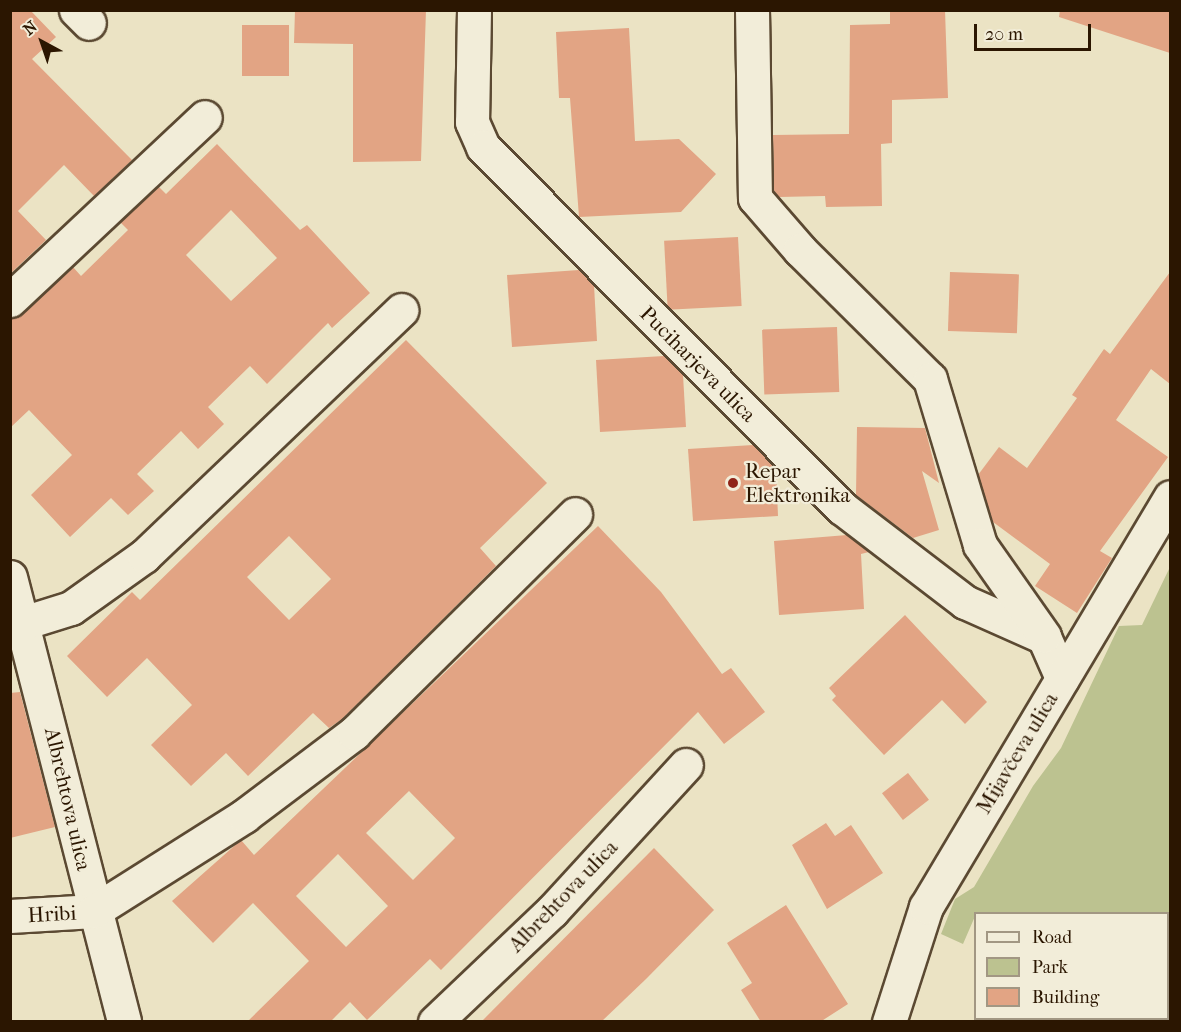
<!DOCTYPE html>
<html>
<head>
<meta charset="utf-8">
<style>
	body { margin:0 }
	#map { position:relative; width:1181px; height:1032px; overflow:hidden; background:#ebe3c4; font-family:"IM FELL French Canon",serif }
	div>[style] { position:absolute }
	.green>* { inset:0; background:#bcc290 }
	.building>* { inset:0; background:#e2a484; transform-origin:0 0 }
	.roads { filter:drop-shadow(2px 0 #5b4932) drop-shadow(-2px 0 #5b4932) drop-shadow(0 2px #5b4932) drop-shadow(0 -2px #5b4932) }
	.minor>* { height:33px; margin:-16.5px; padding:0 16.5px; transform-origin:16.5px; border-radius:16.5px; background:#f2edd9 }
	.dots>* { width:16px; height:16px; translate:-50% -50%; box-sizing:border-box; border:3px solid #f2edd9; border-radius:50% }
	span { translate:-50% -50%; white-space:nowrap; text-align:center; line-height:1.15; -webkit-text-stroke:4.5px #f2edd9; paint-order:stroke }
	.street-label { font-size:21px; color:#2b1601 }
	.poi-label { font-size:21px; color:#2b1601 }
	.left { translate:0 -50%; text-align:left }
	.frame { position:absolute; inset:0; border:12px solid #2b1601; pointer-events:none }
	.legend { position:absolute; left:974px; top:912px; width:195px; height:108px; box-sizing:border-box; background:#f2edd9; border:2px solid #a29783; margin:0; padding:8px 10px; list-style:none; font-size:18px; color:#2b1601 }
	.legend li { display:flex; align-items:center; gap:12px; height:30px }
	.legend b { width:30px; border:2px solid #a29783 }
	.north { position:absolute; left:12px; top:12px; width:60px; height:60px; -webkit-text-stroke:4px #f2edd9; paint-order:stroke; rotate:320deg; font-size:16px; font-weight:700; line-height:24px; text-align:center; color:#2b1601 }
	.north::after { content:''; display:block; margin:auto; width:21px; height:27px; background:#2b1601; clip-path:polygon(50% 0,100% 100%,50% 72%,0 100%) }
	.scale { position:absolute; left:974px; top:24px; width:117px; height:27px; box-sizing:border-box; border:3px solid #2b1601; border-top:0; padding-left:8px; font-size:18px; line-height:21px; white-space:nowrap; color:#2b1601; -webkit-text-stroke:4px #f2edd9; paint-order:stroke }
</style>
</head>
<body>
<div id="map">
	<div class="green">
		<div style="clip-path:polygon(1170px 567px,1170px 1021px,1094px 1021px,1168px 1018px,1168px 914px,976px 914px,963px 944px,941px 934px,955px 899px,974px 887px,1033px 786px,1061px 748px,1119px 626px,1142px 625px)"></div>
	</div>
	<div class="building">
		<div style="clip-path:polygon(10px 10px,30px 10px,56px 37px,32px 59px,132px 160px,94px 196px,64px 165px,18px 211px,46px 240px,10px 274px)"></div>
		<div style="clip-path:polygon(295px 10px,426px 10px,421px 161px,353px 162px,353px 44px,294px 43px)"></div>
		<div style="clip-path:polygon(890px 10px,945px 10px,948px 98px,892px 100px,892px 143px,881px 144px,882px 206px,826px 207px,825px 196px,779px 197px,774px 191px,773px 135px,849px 134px,850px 25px,890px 24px)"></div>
		<div style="clip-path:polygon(1060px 10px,1170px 10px,1170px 53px,1059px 17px)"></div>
		<div style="left:242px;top:25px;width:47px;height:51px"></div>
		<div style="clip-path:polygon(629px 28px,635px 141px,679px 139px,716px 174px,681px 212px,579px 217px,570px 98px,559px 98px,556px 32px)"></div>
		<div style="clip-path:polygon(evenodd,217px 144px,300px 230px,307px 225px,370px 293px,332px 328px,328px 323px,267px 384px,250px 366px,208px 407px,224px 424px,198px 449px,181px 431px,137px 474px,154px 491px,128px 515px,111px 498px,70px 537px,31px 495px,72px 455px,29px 410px,10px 428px,10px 318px,23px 314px,73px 267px,81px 276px,128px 230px,120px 222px,158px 186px,166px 194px,217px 144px,231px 210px,277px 258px,231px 301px,186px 255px,231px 210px)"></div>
		<div style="left:738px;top:237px;width:69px;height:74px;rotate:87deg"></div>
		<div style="clip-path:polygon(579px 270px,594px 285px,597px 341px,512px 347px,507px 275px)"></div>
		<div style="left:950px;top:272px;width:69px;height:59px;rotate:2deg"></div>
		<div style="clip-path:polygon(1170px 272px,1170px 384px,1151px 369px,1116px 420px,1168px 457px,1100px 551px,1112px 558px,1077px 613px,1035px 586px,1050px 564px,993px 522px,978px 475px,999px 447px,1027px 468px,1077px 398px,1072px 395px,1104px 349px,1110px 354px)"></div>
		<div style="left:837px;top:327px;width:65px;height:75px;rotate:88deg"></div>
		<div style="clip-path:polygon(evenodd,406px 340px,547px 483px,480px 548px,496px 566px,342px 719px,329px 728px,313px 713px,248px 776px,226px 753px,191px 786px,151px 745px,192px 705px,147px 658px,107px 697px,67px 656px,132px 592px,140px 600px,406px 340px,289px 536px,331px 579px,289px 620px,247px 577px,289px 536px)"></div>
		<div style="clip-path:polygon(664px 356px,683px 375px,686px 427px,600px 432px,596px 360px)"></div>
		<div style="clip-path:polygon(857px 427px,925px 428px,939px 483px,922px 471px,939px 530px,913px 538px,856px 495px)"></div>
		<div style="clip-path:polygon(753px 445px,776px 468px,778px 516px,693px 521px,688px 449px)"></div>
		<div style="clip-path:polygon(evenodd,598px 526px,661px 592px,722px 674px,731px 668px,765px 712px,724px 744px,698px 712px,441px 970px,430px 959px,367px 1020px,350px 1002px,330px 1022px,247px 1022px,309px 961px,253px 903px,213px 943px,172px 901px,241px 840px,254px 855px,598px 526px,409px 791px,455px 838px,413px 880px,366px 833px,409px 791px,598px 526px,338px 854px,388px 906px,346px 947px,296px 896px,338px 854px)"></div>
		<div style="clip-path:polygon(847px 535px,869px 552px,861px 554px,864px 609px,779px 615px,774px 541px)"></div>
		<div style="clip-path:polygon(905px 615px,987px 702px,965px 724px,942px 700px,884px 755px,832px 700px,836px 696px,829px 688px)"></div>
		<div style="clip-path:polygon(20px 692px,55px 827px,10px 838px,10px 693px)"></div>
		<div style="left:908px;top:773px;width:34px;height:33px;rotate:52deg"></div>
		<div style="clip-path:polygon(826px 823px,835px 836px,851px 825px,883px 873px,827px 909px,792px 845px)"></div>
		<div style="clip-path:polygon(654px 848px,714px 910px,646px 979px,601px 1022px,481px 1022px)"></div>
		<div style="clip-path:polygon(786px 905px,848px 1004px,820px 1022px,761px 1022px,741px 990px,752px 983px,727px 943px)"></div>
	</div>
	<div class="roads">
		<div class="minor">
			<div style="left:76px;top:10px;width:18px;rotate:45deg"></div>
			<div style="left:474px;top:10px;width:112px;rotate:91deg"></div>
			<div style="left:472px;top:122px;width:27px;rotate:66deg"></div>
			<div style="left:483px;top:147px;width:509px;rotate:45.16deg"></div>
			<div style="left:842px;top:508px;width:155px;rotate:37.4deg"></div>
			<div style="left:965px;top:602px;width:86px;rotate:23.9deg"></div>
			<div style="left:1044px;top:637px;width:45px;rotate:66.3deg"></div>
			<div style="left:752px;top:10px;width:188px;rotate:89.1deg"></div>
			<div style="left:755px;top:198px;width:69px;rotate:49.1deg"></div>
			<div style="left:800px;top:250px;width:183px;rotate:44.8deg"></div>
			<div style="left:930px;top:379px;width:173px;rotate:73.2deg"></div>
			<div style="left:980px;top:545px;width:111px;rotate:54.9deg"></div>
			<div style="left:10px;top:300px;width:267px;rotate:-43.2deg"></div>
			<div style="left:10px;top:577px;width:459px;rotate:75.6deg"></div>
			<div style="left:26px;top:622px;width:47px;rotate:-17.3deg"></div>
			<div style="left:71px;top:608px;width:90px;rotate:-35.5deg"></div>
			<div style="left:144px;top:556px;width:356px;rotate:-43.7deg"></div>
			<div style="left:10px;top:916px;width:84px;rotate:-3.4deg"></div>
			<div style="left:94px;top:911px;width:178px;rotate:-32.3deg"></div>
			<div style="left:244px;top:816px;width:138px;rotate:-37deg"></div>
			<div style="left:354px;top:733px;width:311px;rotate:-44.7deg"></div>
			<div style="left:435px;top:1022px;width:161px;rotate:-43.5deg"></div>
			<div style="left:552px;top:911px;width:198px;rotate:-47.5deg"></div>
			<div style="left:889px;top:1022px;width:121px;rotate:-72.2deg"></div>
			<div style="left:926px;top:907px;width:477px;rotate:-59.2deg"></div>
		</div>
	</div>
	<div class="dots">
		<div style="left:733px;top:483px;background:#8f2418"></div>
	</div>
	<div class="street-label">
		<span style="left:698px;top:364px;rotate:45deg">Puciharjeva ulica</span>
		<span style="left:1017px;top:753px;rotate:-59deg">Mijavčeva ulica</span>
		<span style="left:68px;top:799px;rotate:77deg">Albrehtova ulica</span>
		<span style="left:563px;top:896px;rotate:-46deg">Albrehtova ulica</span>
		<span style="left:52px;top:914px;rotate:-3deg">Hribi</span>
	</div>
	<div class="poi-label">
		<span class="left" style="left:745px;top:483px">Repar<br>Elektronika</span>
	</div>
	<div class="frame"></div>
	<ul class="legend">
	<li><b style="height:8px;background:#f2edd9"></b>Road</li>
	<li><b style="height:16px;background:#bcc290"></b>Park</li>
	<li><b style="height:16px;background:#e2a484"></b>Building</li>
	</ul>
	<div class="north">N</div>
	<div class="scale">20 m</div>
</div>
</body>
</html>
